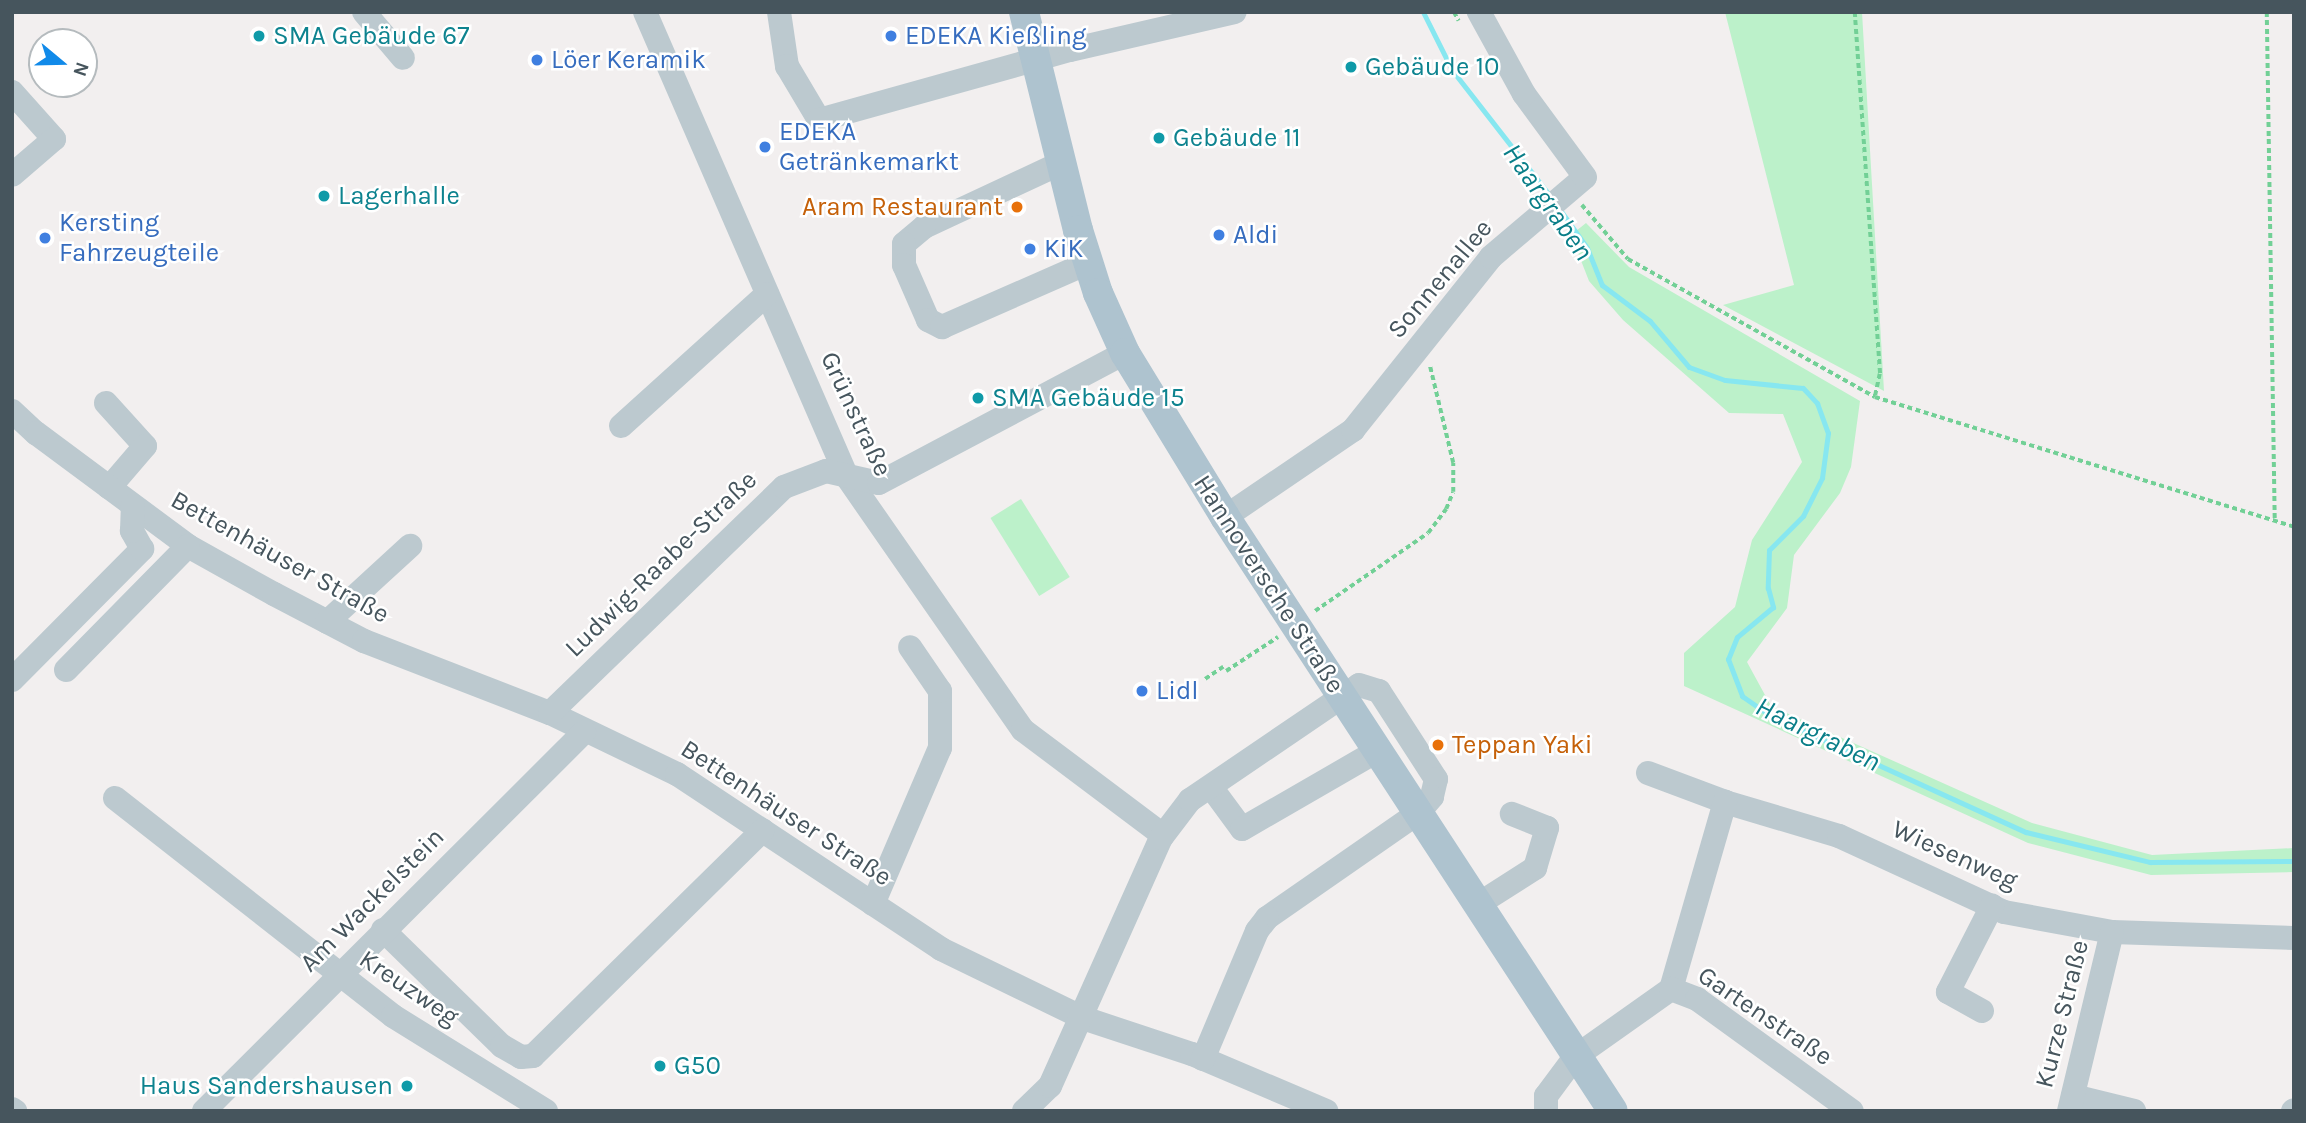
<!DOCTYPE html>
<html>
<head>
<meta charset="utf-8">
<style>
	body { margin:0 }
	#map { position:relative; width:2306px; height:1123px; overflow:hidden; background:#f2efef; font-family:Karla,sans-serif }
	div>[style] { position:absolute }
	.green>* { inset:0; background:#bcf1ca; transform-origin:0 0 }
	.stream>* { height:5px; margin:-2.5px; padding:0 2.5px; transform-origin:2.5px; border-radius:2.5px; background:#87e7f0 }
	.path>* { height:3.5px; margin-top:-1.75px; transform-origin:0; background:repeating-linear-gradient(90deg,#72d096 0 5px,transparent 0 8.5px) }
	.minor>* { height:24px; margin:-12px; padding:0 12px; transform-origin:12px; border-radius:12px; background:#bcc9cf }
	.major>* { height:30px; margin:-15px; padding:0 15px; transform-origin:15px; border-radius:15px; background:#aec3cf }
	.dots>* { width:19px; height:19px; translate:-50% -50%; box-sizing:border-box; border:4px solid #fff; border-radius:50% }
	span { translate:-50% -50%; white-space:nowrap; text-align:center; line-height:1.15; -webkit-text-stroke:5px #fff; paint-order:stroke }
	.culture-label { font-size:26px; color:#0d838f }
	.left { translate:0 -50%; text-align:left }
	.right { translate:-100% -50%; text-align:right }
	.shop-label { font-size:26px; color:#366cbe }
	.food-label { font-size:26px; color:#c56008 }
	.street-label { font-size:26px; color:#46555d }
	.water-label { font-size:28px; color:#097e88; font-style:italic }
	.frame { position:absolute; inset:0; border:14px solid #46555d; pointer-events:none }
	.north { position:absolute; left:28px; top:28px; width:70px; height:70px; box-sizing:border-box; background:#fff; border:2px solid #b5bbbe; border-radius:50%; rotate:109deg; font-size:19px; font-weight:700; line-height:28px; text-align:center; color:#46555d }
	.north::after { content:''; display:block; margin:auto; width:24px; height:32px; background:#118ae9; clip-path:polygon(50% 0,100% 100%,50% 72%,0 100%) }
</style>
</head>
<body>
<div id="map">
	<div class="green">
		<div style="clip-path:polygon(1725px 12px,1862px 12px,1884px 391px,1723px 305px,1794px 285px)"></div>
		<div style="clip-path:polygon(1586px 223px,1629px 267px,1860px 401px,1851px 467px,1840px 493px,1794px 555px,1787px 608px,1747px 662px,1771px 706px,2032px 823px,2152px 855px,2294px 848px,2294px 872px,2151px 875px,2028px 843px,1684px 686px,1684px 653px,1735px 607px,1752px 540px,1802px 462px,1783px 414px,1729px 413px,1623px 320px,1589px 281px,1571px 235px)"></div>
		<div style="left:1021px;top:499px;width:92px;height:36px;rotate:58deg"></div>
	</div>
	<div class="stream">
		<div style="left:1423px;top:12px;width:65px;rotate:63.4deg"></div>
		<div style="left:1452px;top:70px;width:160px;rotate:52.1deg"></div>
		<div style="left:1558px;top:207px;width:50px;rotate:54.7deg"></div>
		<div style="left:1587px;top:248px;width:40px;rotate:68deg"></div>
		<div style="left:1602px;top:285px;width:60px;rotate:36.9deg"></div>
		<div style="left:1650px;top:321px;width:60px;rotate:49.7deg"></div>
		<div style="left:1689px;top:367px;width:38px;rotate:20deg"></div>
		<div style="left:1725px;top:380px;width:78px;rotate:5.9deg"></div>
		<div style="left:1803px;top:388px;width:21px;rotate:47deg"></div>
		<div style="left:1817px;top:403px;width:32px;rotate:70deg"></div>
		<div style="left:1828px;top:433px;width:45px;rotate:97.6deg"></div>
		<div style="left:1822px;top:478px;width:42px;rotate:116.6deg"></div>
		<div style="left:1803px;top:516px;width:48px;rotate:135deg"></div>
		<div style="left:1769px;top:550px;width:38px;rotate:92deg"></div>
		<div style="left:1768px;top:588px;width:20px;rotate:75deg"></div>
		<div style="left:1773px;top:607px;width:47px;rotate:140.2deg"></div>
		<div style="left:1737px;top:637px;width:24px;rotate:112deg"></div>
		<div style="left:1728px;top:659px;width:40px;rotate:69deg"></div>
		<div style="left:1742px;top:696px;width:35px;rotate:35deg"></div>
		<div style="left:1771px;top:716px;width:280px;rotate:24.5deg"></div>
		<div style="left:2026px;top:832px;width:128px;rotate:13.6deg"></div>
		<div style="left:2150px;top:862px;width:144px;rotate:-0.4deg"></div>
	</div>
	<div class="path">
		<div style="left:1454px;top:12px;width:10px;rotate:61deg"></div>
		<div style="left:1855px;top:12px;width:363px;rotate:86deg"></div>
		<div style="left:1880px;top:374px;width:24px;rotate:102deg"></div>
		<div style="left:2267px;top:12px;width:509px;rotate:89.1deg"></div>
		<div style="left:1582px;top:205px;width:71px;rotate:49.6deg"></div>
		<div style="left:1628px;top:259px;width:283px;rotate:29.2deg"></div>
		<div style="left:1875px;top:397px;width:439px;rotate:17.2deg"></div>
		<div style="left:1315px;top:611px;width:137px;rotate:-34.6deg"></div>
		<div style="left:1428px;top:533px;width:30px;rotate:-53deg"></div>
		<div style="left:1446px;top:509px;width:18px;rotate:-68deg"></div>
		<div style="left:1453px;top:492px;width:29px;rotate:-90deg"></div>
		<div style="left:1453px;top:463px;width:99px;rotate:-103.5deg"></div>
		<div style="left:1226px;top:671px;width:62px;rotate:-33.2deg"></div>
		<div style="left:1205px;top:679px;width:22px;rotate:-34deg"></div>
	</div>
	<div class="minor">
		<div style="left:364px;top:12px;width:60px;rotate:49.7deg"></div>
		<div style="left:645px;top:12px;width:507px;rotate:66.52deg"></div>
		<div style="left:847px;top:477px;width:308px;rotate:55.2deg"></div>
		<div style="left:1023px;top:730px;width:175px;rotate:36.9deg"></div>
		<div style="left:779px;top:12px;width:55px;rotate:81.6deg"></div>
		<div style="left:787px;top:66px;width:63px;rotate:59.3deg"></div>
		<div style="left:819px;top:120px;width:261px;rotate:-15.6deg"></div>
		<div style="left:1070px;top:50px;width:169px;rotate:-13deg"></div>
		<div style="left:12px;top:92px;width:63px;rotate:48.2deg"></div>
		<div style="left:54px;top:139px;width:55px;rotate:139.4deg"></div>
		<div style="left:1061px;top:163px;width:151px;rotate:155deg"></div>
		<div style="left:924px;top:227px;width:26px;rotate:140deg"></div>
		<div style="left:904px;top:244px;width:21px;rotate:90deg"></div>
		<div style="left:904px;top:265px;width:60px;rotate:66.4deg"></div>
		<div style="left:928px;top:320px;width:16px;rotate:27deg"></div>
		<div style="left:942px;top:327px;width:159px;rotate:-23.7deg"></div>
		<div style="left:106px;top:403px;width:58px;rotate:47.8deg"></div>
		<div style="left:145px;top:446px;width:55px;rotate:130.6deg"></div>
		<div style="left:12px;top:411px;width:33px;rotate:43deg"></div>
		<div style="left:36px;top:433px;width:189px;rotate:36.6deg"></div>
		<div style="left:188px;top:546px;width:98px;rotate:29.2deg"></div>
		<div style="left:274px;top:594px;width:102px;rotate:27.6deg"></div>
		<div style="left:364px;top:641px;width:199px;rotate:21.2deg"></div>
		<div style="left:550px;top:713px;width:141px;rotate:25.7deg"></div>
		<div style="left:677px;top:774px;width:317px;rotate:33.5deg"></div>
		<div style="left:941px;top:949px;width:158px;rotate:25.9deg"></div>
		<div style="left:1083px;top:1018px;width:115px;rotate:18.3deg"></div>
		<div style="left:1192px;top:1054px;width:146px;rotate:23deg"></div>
		<div style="left:621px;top:426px;width:197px;rotate:-42.1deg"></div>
		<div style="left:1225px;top:517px;width:155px;rotate:-34.2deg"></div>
		<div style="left:1353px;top:430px;width:221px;rotate:-51.4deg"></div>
		<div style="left:1491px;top:257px;width:123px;rotate:-40.4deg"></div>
		<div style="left:1585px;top:177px;width:103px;rotate:-126.3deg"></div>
		<div style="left:1524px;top:94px;width:94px;rotate:-118.8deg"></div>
		<div style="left:327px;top:622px;width:113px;rotate:-42.5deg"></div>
		<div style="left:66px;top:670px;width:174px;rotate:-45.5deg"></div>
		<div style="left:12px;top:680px;width:185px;rotate:-45.2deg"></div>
		<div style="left:142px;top:549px;width:21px;rotate:-119deg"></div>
		<div style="left:132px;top:531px;width:25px;rotate:-88deg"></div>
		<div style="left:550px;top:713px;width:325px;rotate:-44deg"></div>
		<div style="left:784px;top:487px;width:45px;rotate:-20.9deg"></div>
		<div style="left:826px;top:471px;width:54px;rotate:12.8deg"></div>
		<div style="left:879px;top:483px;width:278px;rotate:-27.9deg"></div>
		<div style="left:1648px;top:773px;width:82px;rotate:20.6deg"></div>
		<div style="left:1725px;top:802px;width:119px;rotate:16.6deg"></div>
		<div style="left:1839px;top:836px;width:182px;rotate:24.7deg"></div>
		<div style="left:2004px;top:912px;width:110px;rotate:10.5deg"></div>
		<div style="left:2112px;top:932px;width:182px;rotate:1.9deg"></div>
		<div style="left:1211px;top:787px;width:52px;rotate:53.6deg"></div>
		<div style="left:1242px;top:829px;width:156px;rotate:-30deg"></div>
		<div style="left:115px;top:798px;width:353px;rotate:38.1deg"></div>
		<div style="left:393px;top:1016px;width:180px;rotate:31.8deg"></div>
		<div style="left:873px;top:904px;width:170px;rotate:-66.8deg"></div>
		<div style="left:940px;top:748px;width:57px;rotate:-90deg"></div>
		<div style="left:940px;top:691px;width:53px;rotate:-124.3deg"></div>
		<div style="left:1477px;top:905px;width:69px;rotate:-32.5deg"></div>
		<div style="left:1535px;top:868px;width:42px;rotate:-73.3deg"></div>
		<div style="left:1547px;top:828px;width:38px;rotate:-158deg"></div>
		<div style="left:383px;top:930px;width:166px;rotate:44.3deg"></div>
		<div style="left:502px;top:1046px;width:22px;rotate:30deg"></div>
		<div style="left:521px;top:1057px;width:12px;rotate:-5deg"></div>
		<div style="left:533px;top:1056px;width:322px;rotate:-44.5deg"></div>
		<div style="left:1671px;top:989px;width:195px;rotate:-73.9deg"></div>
		<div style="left:1982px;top:1011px;width:39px;rotate:-151deg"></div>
		<div style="left:1948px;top:992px;width:97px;rotate:-62.9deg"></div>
		<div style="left:2073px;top:1096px;width:63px;rotate:13.8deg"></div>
		<div style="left:12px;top:1109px;width:4px;rotate:34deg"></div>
		<div style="left:204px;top:1111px;width:537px;rotate:-44.92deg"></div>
		<div style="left:1024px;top:1111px;width:36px;rotate:-44deg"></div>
		<div style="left:1050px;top:1086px;width:272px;rotate:-65.9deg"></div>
		<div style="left:1161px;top:838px;width:48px;rotate:-52.7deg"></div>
		<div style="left:1190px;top:800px;width:204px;rotate:-34.2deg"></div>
		<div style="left:1359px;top:685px;width:21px;rotate:17deg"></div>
		<div style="left:1379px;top:691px;width:105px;rotate:57.1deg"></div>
		<div style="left:1436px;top:779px;width:18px;rotate:103deg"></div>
		<div style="left:1432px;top:797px;width:21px;rotate:131deg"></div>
		<div style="left:1418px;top:813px;width:184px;rotate:145.2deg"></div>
		<div style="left:1267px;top:918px;width:16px;rotate:128deg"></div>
		<div style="left:1257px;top:931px;width:139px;rotate:112.9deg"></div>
		<div style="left:1546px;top:1111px;width:15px;rotate:-90deg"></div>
		<div style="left:1546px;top:1096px;width:49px;rotate:-53.4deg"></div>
		<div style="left:1575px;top:1057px;width:118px;rotate:-35.3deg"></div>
		<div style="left:1671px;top:989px;width:28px;rotate:21deg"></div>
		<div style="left:1697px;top:999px;width:191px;rotate:35.9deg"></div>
		<div style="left:2069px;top:1111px;width:184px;rotate:-76.5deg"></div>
		<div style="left:2293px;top:1111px;width:1px;rotate:-45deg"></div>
	</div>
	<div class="major">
		<div style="left:1024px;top:12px;width:225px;rotate:76.1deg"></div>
		<div style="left:1078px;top:230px;width:66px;rotate:72.4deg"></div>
		<div style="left:1098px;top:293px;width:66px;rotate:65.8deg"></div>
		<div style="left:1125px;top:353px;width:192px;rotate:58.6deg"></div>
		<div style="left:1225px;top:517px;width:709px;rotate:56.85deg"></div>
	</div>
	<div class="dots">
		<div style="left:259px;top:36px;background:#0f9aa8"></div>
		<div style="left:891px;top:36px;background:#3f7fe0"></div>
		<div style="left:537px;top:60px;background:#3f7fe0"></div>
		<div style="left:1351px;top:67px;background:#0f9aa8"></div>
		<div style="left:1159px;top:138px;background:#0f9aa8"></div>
		<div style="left:765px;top:147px;background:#3f7fe0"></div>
		<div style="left:324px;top:196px;background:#0f9aa8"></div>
		<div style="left:1017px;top:207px;background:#e8710a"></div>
		<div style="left:1219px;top:235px;background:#3f7fe0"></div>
		<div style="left:45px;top:238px;background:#3f7fe0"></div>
		<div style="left:1030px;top:249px;background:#3f7fe0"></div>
		<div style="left:978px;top:398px;background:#0f9aa8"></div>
		<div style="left:1142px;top:691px;background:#3f7fe0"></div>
		<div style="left:1438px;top:745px;background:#e8710a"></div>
		<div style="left:660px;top:1066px;background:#0f9aa8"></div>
		<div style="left:407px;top:1086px;background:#0f9aa8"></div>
	</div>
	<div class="culture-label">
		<span class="left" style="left:273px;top:36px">SMA Gebäude 67</span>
		<span class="left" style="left:1365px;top:67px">Gebäude 10</span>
		<span class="left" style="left:1173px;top:138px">Gebäude 11</span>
		<span class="left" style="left:338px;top:196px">Lagerhalle</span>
		<span class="left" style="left:992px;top:398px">SMA Gebäude 15</span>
		<span class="left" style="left:674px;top:1066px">G50</span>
		<span class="right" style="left:393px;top:1086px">Haus Sandershausen</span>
	</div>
	<div class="shop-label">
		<span class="left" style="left:905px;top:36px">EDEKA Kießling</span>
		<span class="left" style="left:551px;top:60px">Löer Keramik</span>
		<span class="left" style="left:779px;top:147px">EDEKA<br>Getränkemarkt</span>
		<span class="left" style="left:59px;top:238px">Kersting<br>Fahrzeugteile</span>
		<span class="left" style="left:1233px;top:235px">Aldi</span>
		<span class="left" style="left:1044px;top:249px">KiK</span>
		<span class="left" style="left:1156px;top:691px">Lidl</span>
	</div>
	<div class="food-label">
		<span class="right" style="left:1003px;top:207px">Aram Restaurant</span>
		<span class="left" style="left:1452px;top:745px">Teppan Yaki</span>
	</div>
	<div class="street-label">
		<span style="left:1440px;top:279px;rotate:-50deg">Sonnenallee</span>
		<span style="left:856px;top:414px;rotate:65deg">Grünstraße</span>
		<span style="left:280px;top:557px;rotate:29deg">Bettenhäuser Straße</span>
		<span style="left:661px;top:564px;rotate:-44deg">Ludwig-Raabe-Straße</span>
		<span style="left:1269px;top:584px;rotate:57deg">Hannoversche Straße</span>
		<span style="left:786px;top:813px;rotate:33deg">Bettenhäuser Straße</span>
		<span style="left:1955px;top:855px;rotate:24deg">Wiesenweg</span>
		<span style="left:372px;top:900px;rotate:-45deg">Am Wackelstein</span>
		<span style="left:409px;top:988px;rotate:34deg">Kreuzweg</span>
		<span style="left:2062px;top:1014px;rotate:-76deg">Kurze Straße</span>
		<span style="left:1765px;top:1016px;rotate:34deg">Gartenstraße</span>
	</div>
	<div class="water-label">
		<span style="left:1548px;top:202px;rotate:55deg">Haargraben</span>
		<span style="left:1818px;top:734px;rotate:26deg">Haargraben</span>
	</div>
	<div class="frame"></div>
	<div class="north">N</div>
</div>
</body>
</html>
